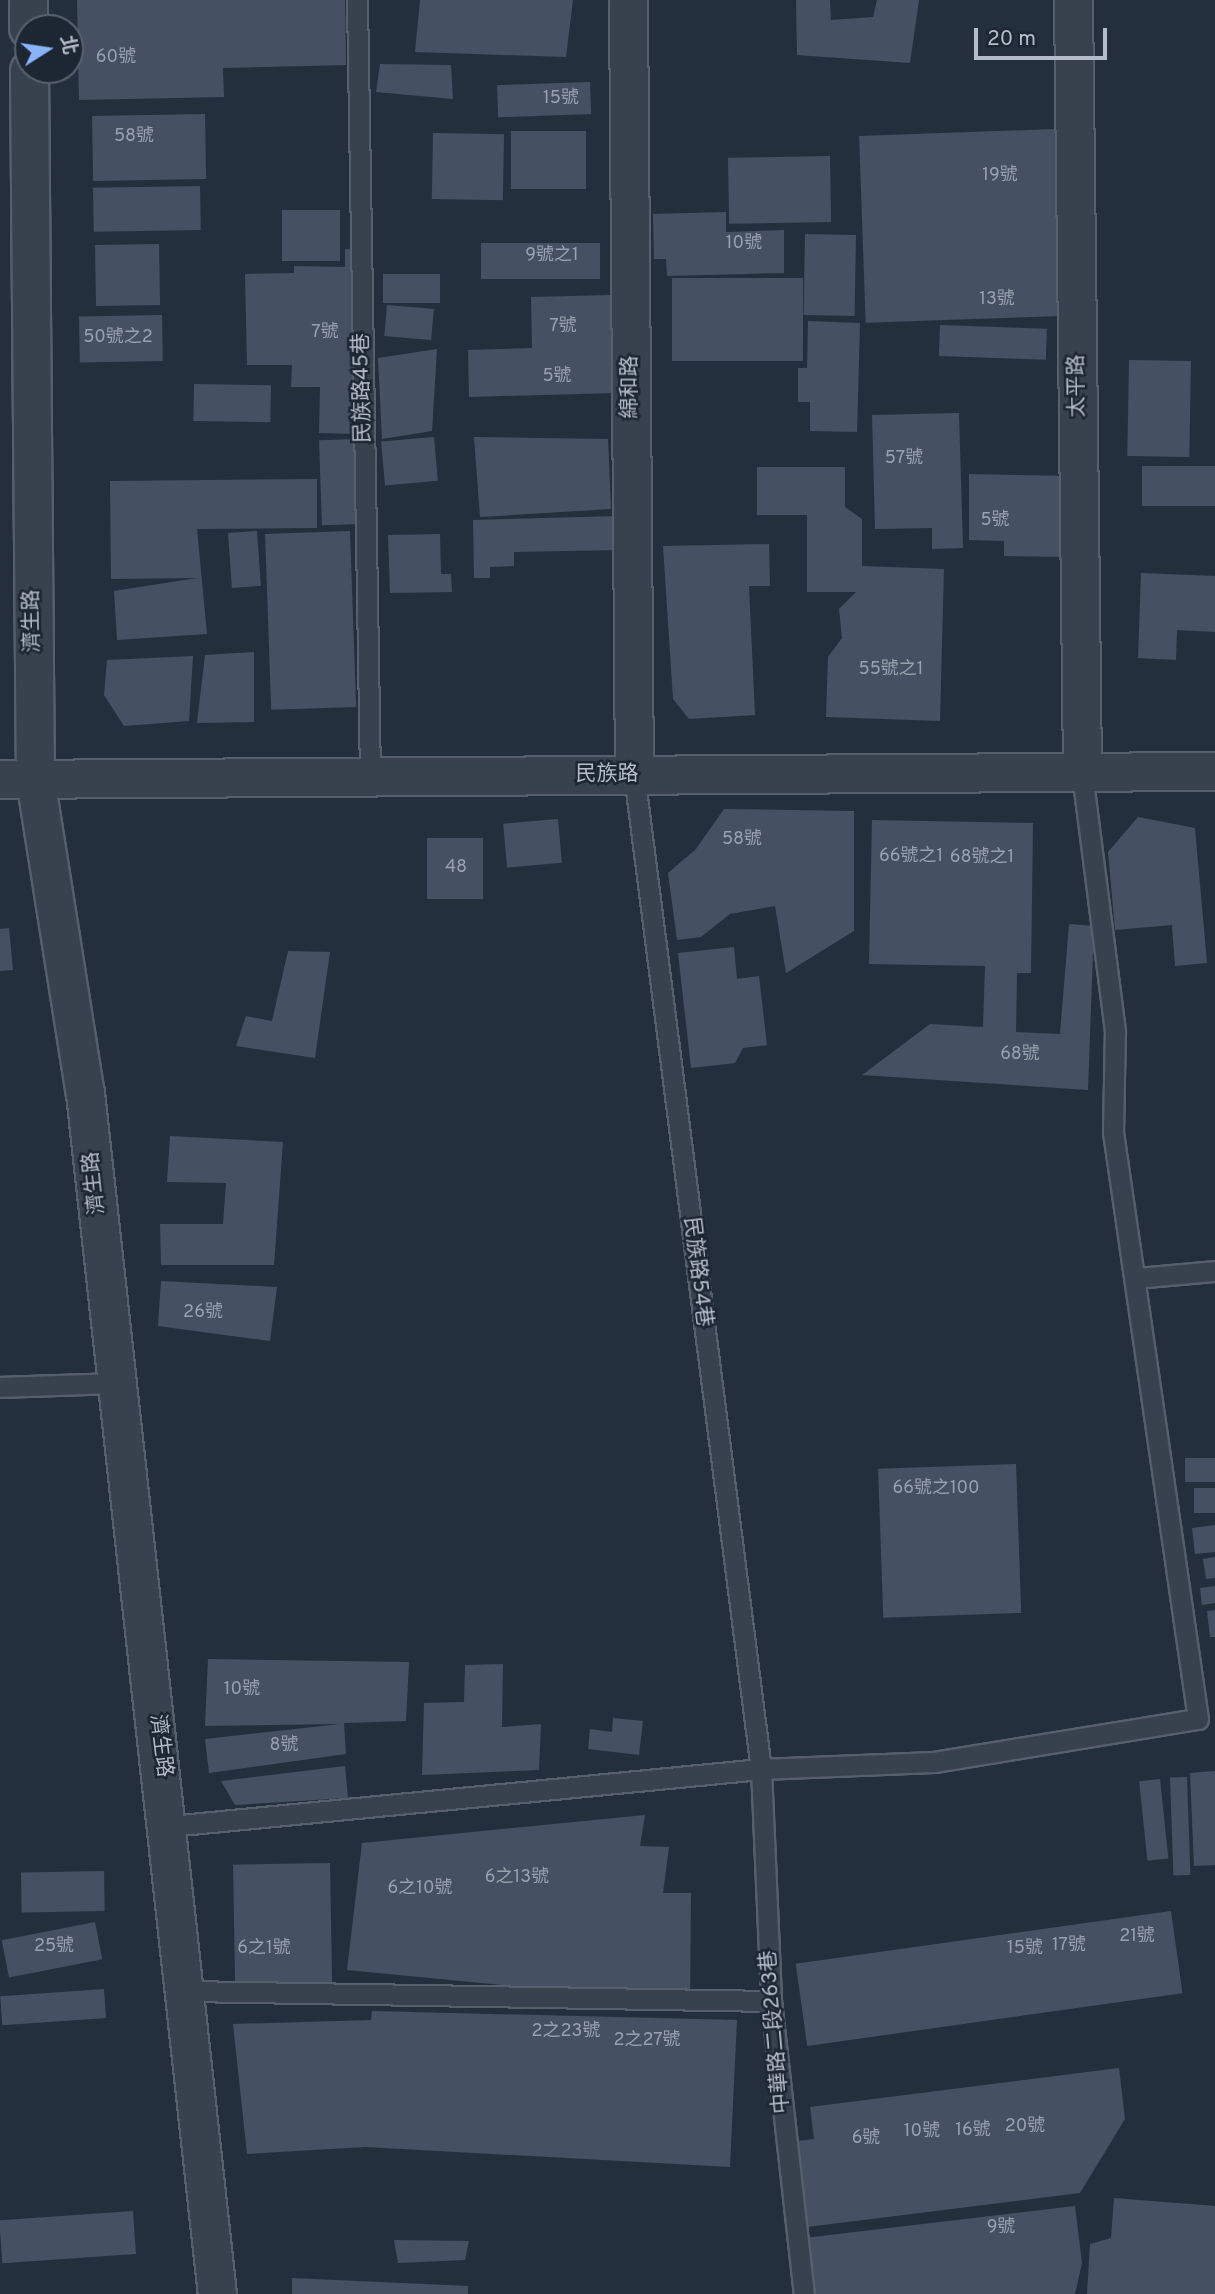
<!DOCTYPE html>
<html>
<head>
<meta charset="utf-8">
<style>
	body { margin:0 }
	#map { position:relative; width:1215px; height:2294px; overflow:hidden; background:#242f3e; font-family:Overpass,"Noto Sans TC",sans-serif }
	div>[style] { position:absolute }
	.building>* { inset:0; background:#455162; transform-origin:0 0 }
	.roads { filter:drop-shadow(2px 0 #565f6c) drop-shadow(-2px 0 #565f6c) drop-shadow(0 2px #565f6c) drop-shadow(0 -2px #565f6c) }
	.service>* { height:19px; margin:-9.5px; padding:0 9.5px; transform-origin:9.5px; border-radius:9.5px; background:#38414e }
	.minor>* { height:37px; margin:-18.5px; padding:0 18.5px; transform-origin:18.5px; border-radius:18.5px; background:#38414e }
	span { translate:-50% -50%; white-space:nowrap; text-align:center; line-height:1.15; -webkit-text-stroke:5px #1d2633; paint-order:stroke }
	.number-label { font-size:18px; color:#98a1af }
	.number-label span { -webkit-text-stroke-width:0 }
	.street-label { font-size:21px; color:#b4bcc9 }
	.north { position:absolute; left:14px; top:14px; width:70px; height:70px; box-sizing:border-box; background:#1d2633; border:2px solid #59626f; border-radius:50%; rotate:78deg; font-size:19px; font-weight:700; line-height:28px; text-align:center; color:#b4bcc9 }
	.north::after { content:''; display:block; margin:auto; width:24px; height:32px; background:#8ab4f8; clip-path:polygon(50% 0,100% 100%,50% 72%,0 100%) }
	.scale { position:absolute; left:974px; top:28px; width:133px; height:32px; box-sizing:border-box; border:4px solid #b4bcc9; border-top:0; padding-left:9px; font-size:21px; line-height:24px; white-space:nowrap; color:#b4bcc9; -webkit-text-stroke:5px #1d2633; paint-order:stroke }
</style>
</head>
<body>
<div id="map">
	<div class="building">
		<div style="clip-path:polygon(77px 0,345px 0,346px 65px,223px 68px,224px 97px,79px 100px)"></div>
		<div style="clip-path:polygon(420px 0,573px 0,566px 57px,415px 52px)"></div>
		<div style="clip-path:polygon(796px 0,830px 0,831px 20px,873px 17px,877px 0,919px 0,910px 63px,797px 55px)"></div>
		<div style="clip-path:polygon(380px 64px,451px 65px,453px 99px,376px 92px)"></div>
		<div style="left:590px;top:82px;width:32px;height:93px;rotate:88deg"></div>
		<div style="left:205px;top:114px;width:65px;height:113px;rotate:89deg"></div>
		<div style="left:1056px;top:129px;width:187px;height:197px;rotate:88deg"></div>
		<div style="left:511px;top:131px;width:75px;height:58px"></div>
		<div style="left:433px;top:133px;width:71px;height:66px;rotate:1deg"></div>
		<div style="left:830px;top:156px;width:66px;height:102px;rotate:89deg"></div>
		<div style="left:200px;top:186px;width:44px;height:107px;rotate:89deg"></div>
		<div style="left:282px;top:210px;width:58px;height:51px"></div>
		<div style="clip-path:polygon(726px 212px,726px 232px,784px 230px,784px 273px,667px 276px,666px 259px,654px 259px,653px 214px)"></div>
		<div style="left:805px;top:234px;width:51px;height:81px;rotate:1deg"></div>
		<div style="left:600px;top:243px;width:36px;height:119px;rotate:90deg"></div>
		<div style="left:159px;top:244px;width:61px;height:64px;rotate:89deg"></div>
		<div style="clip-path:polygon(345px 249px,360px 250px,356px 434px,319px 433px,320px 387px,291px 387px,292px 365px,247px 365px,245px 274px,294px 273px,294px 266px,345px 267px)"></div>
		<div style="left:383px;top:274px;width:57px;height:29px"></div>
		<div style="left:803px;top:278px;width:83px;height:131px;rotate:90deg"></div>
		<div style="clip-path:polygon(611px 295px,614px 393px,469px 397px,468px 350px,532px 348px,531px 297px)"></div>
		<div style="left:387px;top:305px;width:47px;height:31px;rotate:5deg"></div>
		<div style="left:162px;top:315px;width:46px;height:83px;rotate:89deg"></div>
		<div style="clip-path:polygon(808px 321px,860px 323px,857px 432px,810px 431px,810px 402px,798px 402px,798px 368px,807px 368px)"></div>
		<div style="left:940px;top:325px;width:107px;height:31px;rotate:2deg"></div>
		<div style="clip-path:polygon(437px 349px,432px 431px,382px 439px,378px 358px)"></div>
		<div style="left:1191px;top:361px;width:96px;height:62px;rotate:91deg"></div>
		<div style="left:194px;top:384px;width:77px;height:37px;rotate:1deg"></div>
		<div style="clip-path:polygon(959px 413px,963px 548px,932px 549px,932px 528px,875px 529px,872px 415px)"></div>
		<div style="left:434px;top:437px;width:44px;height:53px;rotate:85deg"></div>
		<div style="clip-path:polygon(474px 437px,608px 439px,611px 509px,480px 517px)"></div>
		<div style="left:356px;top:439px;width:85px;height:37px;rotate:88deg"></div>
		<div style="left:1215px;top:466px;width:40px;height:73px;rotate:90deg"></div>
		<div style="clip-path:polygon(757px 467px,845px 467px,845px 507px,862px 519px,862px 566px,944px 569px,940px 721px,826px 717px,828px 657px,842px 638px,839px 609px,856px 592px,807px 592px,807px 515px,757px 515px)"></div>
		<div style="clip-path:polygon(969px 474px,1073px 476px,1072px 557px,1004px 556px,1004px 541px,969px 540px)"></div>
		<div style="clip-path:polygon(317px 479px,317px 528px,197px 529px,207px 634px,117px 640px,114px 591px,197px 578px,111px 579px,110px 481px)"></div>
		<div style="clip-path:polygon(618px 516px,619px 550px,514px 552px,514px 566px,490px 567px,490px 578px,474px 578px,473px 520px)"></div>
		<div style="left:257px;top:531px;width:55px;height:29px;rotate:86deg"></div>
		<div style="left:350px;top:531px;width:176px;height:85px;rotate:88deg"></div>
		<div style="clip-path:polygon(440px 534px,441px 574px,451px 574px,452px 592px,390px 593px,388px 535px)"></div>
		<div style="clip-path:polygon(769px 544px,770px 586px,749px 586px,755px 715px,689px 719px,673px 699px,663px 546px)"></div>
		<div style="clip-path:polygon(1141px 573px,1215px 576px,1215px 632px,1177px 630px,1176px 660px,1138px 658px)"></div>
		<div style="clip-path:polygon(254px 652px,254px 722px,197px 723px,205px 655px)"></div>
		<div style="clip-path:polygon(193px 656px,189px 721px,124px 726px,104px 695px,107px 660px)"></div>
		<div style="clip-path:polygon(724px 809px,854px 811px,854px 931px,786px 973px,775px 906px,730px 914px,701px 937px,677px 940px,668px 873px,696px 849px)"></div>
		<div style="clip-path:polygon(1138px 817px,1195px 828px,1207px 963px,1175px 966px,1172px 925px,1115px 930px,1108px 852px)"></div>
		<div style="left:558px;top:819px;width:44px;height:55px;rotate:85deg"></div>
		<div style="clip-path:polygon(872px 820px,1033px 823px,1031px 973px,1017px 973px,1016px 1032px,1060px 1034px,1069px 924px,1094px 926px,1088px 1090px,862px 1075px,930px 1024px,983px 1027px,985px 966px,869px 964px)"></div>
		<div style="left:427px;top:838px;width:56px;height:61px"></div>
		<div style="clip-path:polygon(9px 928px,13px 970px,0 971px,0 929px)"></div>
		<div style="clip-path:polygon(734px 947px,737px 979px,759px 976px,767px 1045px,743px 1048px,735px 1063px,691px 1068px,678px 953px)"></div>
		<div style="clip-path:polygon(288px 951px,330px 952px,315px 1058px,236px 1046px,246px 1016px,272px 1021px)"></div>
		<div style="clip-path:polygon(170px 1136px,283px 1142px,274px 1265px,161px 1265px,160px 1224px,223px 1224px,226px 1183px,167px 1182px)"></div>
		<div style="clip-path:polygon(161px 1281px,277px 1287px,270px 1341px,158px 1326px)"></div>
		<div style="left:1215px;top:1458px;width:24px;height:30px;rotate:90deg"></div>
		<div style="left:1016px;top:1464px;width:149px;height:138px;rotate:88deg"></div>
		<div style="left:1215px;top:1488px;width:25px;height:21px;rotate:90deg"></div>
		<div style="clip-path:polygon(1215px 1525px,1215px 1552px,1195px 1554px,1192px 1528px)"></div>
		<div style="clip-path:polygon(1215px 1557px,1215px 1578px,1206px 1579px,1203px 1559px)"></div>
		<div style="clip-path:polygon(1215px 1586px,1215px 1603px,1202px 1605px,1200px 1588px)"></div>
		<div style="clip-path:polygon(1215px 1610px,1215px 1637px,1210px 1637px,1207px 1611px)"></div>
		<div style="clip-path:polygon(208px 1659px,409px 1662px,406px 1721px,344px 1723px,346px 1754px,209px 1773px,205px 1739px,340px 1724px,205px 1726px)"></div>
		<div style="clip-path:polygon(503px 1664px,502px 1727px,541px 1724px,539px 1770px,422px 1775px,424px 1703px,464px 1702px,465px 1665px)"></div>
		<div style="clip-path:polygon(613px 1718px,643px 1721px,639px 1755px,588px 1749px,590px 1729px,612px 1732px)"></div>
		<div style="clip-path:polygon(345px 1766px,348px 1798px,235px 1805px,221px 1781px)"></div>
		<div style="clip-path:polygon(1215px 1771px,1215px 1865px,1194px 1866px,1190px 1773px)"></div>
		<div style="left:1187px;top:1777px;width:98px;height:17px;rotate:88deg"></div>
		<div style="left:1160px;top:1779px;width:80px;height:21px;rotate:84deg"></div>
		<div style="clip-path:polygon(645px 1815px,640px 1846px,669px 1847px,663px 1893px,691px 1893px,690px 2003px,347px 1970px,362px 1843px)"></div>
		<div style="left:330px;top:1863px;width:125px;height:97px;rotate:89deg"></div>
		<div style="left:104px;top:1871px;width:40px;height:83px;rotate:89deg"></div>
		<div style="left:1171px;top:1911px;width:83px;height:379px;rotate:82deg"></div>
		<div style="left:95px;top:1922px;width:38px;height:95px;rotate:79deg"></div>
		<div style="left:104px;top:1989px;width:29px;height:104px;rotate:86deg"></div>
		<div style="clip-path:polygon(372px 2011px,737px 2020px,730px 2167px,365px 2147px,247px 2154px,233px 2024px,371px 2020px)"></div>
		<div style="clip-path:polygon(1119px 2068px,1125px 2119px,1080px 2193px,807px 2227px,796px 2141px,814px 2139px,810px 2107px)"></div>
		<div style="clip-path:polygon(1114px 2198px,1215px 2206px,1215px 2294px,1087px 2294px,1090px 2244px,1111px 2238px)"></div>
		<div style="clip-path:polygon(1075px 2206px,1082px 2263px,1075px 2294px,810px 2294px,804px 2238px)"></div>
		<div style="left:133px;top:2211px;width:43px;height:134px;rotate:86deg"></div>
		<div style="clip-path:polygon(394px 2240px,469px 2241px,465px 2260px,398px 2263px)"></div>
		<div style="clip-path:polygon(292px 2278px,468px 2286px,468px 2294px,292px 2294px)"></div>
	</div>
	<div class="roads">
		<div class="service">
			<div style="left:357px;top:0;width:776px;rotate:89.04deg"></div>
			<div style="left:634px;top:774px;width:1003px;rotate:82.73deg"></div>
			<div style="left:761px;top:1769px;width:232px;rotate:87.5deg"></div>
			<div style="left:771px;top:2001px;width:295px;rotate:83.6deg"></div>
			<div style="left:1136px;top:1278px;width:79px;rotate:-5.1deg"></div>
			<div style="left:0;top:1387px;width:115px;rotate:-2deg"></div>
			<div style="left:170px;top:1826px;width:594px;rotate:-5.51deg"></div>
			<div style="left:761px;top:1769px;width:173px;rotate:-2.3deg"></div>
			<div style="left:934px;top:1762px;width:267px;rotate:-9.3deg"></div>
			<div style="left:1198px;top:1719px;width:593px;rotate:-98.24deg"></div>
			<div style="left:1113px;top:1132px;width:101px;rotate:-88.9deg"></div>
			<div style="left:1115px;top:1031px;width:261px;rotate:-97.3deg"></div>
			<div style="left:187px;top:1991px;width:584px;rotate:0.98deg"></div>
		</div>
		<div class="minor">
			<div style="left:28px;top:0;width:28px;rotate:90deg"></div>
			<div style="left:628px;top:0;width:774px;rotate:89.56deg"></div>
			<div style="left:1073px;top:0;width:772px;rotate:89.33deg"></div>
			<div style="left:29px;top:70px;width:709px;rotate:89.52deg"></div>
			<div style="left:35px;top:779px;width:318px;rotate:81deg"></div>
			<div style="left:85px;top:1093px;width:1208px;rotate:83.73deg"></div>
			<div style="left:0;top:779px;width:1215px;rotate:-0.38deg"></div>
		</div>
	</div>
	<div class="number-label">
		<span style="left:116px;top:58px">60號</span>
		<span style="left:561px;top:99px">15號</span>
		<span style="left:134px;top:137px">58號</span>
		<span style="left:1000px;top:176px">19號</span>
		<span style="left:744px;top:244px">10號</span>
		<span style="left:552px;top:256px">9號之1</span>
		<span style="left:997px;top:300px">13號</span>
		<span style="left:563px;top:327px">7號</span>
		<span style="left:325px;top:333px">7號</span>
		<span style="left:118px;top:338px">50號之2</span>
		<span style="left:557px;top:377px">5號</span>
		<span style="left:904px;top:459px">57號</span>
		<span style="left:995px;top:521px">5號</span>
		<span style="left:891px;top:670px">55號之1</span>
		<span style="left:742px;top:840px">58號</span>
		<span style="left:911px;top:857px">66號之1</span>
		<span style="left:982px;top:858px">68號之1</span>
		<span style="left:456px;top:868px">48</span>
		<span style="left:1020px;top:1055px">68號</span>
		<span style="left:203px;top:1313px">26號</span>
		<span style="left:936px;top:1489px">66號之100</span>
		<span style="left:242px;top:1690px">10號</span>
		<span style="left:284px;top:1746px">8號</span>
		<span style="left:517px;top:1878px">6之13號</span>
		<span style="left:420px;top:1889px">6之10號</span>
		<span style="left:1137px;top:1937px">21號</span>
		<span style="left:1069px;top:1946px">17號</span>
		<span style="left:54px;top:1947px">25號</span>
		<span style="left:264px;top:1949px">6之1號</span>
		<span style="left:1025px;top:1949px">15號</span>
		<span style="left:566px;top:2032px">2之23號</span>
		<span style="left:647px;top:2041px">2之27號</span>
		<span style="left:1025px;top:2127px">20號</span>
		<span style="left:973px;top:2131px">16號</span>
		<span style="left:922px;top:2132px">10號</span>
		<span style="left:866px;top:2139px">6號</span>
		<span style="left:1001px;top:2228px">9號</span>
	</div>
	<div class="street-label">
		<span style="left:1078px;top:386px;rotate:-91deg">太平路</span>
		<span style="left:631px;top:387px;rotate:-90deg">綿和路</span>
		<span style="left:363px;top:388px;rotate:-91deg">民族路45巷</span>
		<span style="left:33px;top:621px;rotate:-91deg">濟生路</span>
		<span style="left:607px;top:775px">民族路</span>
		<span style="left:95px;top:1183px;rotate:-96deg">濟生路</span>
		<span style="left:697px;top:1272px;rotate:83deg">民族路54巷</span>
		<span style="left:160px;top:1746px;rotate:83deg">濟生路</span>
		<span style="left:776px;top:2032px;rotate:-95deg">中華路二段263巷</span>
	</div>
	<div class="north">北</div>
	<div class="scale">20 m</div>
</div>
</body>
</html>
